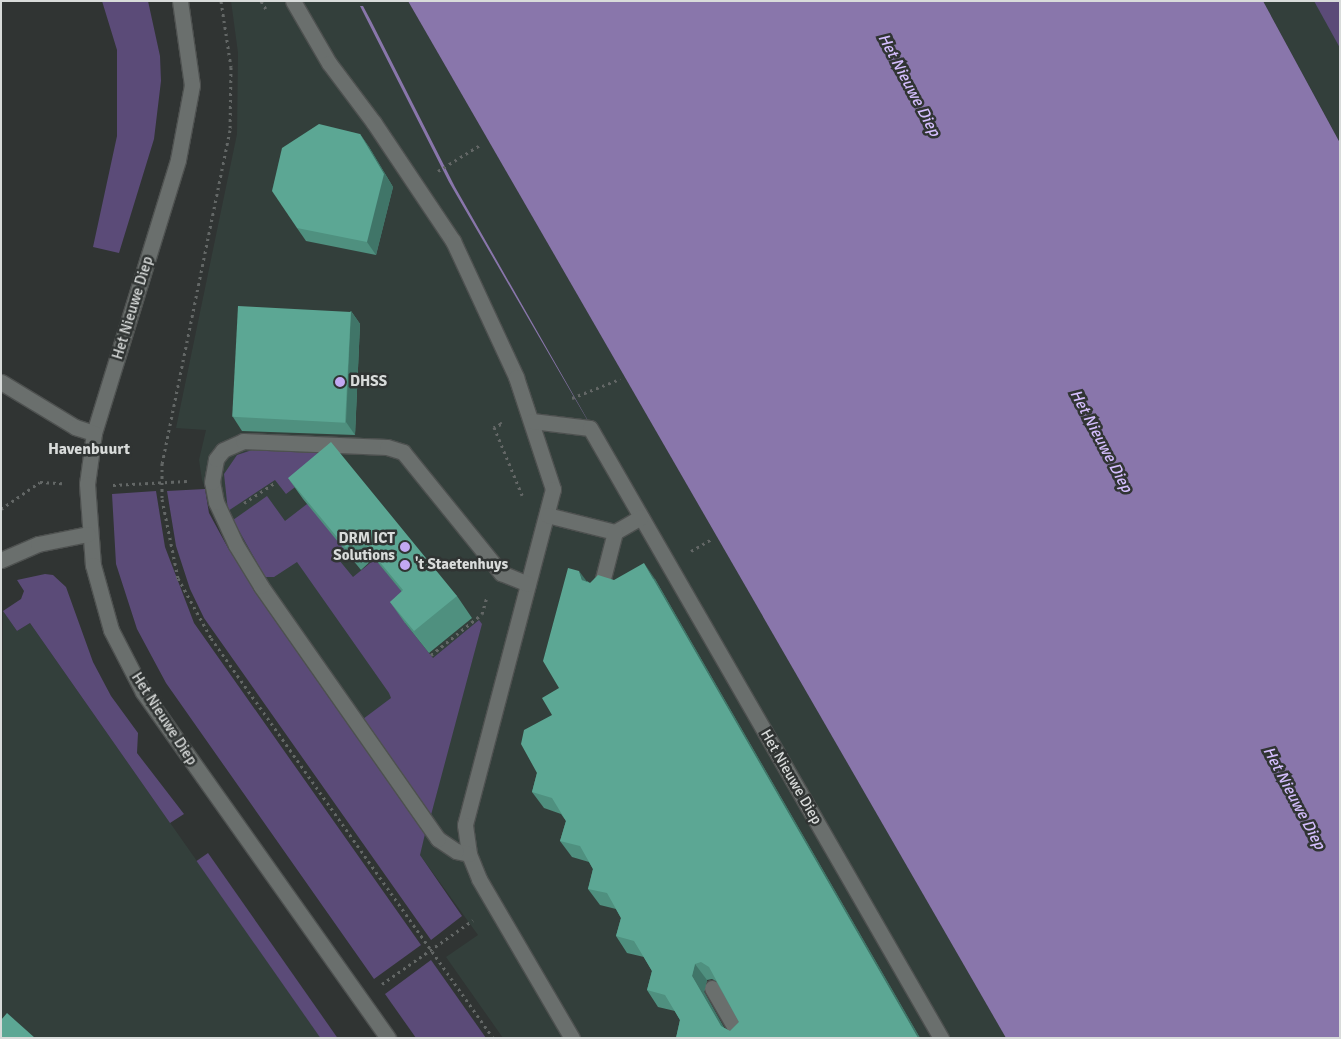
<!DOCTYPE html>
<html>
<head>
<meta charset="utf-8">
<style>
	body { margin:0 }
	#map { position:relative; width:1341px; height:1039px; overflow:hidden; background:#303433; font-family:Signika,sans-serif }
	div>[style] { position:absolute }
	.built>* { inset:0; background:#333f3b }
	.green>* { inset:0; background:#5b4b78; transform-origin:0 0 }
	.water>* { inset:0; background:#8976ab }
	.path>* { height:3px; margin-top:-1.5px; transform-origin:0; background:repeating-linear-gradient(90deg,#636766 0 2.5px,transparent 0 6.5px) }
	.roads { filter:drop-shadow(1px 0 #4e5150) drop-shadow(-1px 0 #4e5150) drop-shadow(0 1px #4e5150) drop-shadow(0 -1px #4e5150) }
	.minor>* { height:15px; margin:-7.5px; padding:0 7.5px; transform-origin:7.5px; border-radius:7.5px; background:#6a6f6d }
	.wall>* { inset:0; background:#4f907f }
	.shaded-wall>* { inset:0; background:#407568 }
	.building>* { inset:0; background:#5ca794; transform-origin:0 0 }
	.dots>* { width:14px; height:14px; translate:-50% -50%; box-sizing:border-box; border:2px solid #303433; border-radius:50% }
	span { translate:-50% -50%; white-space:nowrap; text-align:center; line-height:1.15; -webkit-text-stroke:5px #303433; paint-order:stroke }
	.street-label { font-size:15px; color:#d8dbda }
	.poi-label { font-size:15px; color:#d8dbda; font-weight:700 }
	.left { translate:0 -50%; text-align:left }
	.right { translate:-100% -50%; text-align:right }
	.water-label { font-size:16px; color:#d4befd; font-style:italic }
	.neighbourhood-label { font-size:16px; color:#d8dbda; font-weight:700 }
	.frame { position:absolute; inset:0; border:2px solid #d8dbda; pointer-events:none }
</style>
</head>
<body>
<div id="map">
	<div class="built">
		<div style="clip-path:polygon(231px 1px,408px 1px,1006px 1038px,503px 1038px,446px 957px,478px 935px,420px 855px,330px 700px,226px 544px,202px 480px,199px 460px,206px 430px,176px 428px,237px 134px,238px 53px)"></div>
		<div style="clip-path:polygon(1263px 1px,1340px 1px,1340px 143px,1325px 115px)"></div>
		<div style="clip-path:polygon(3px 611px,17px 631px,30px 623px,321px 1038px,1px 1038px)"></div>
	</div>
	<div class="green">
		<div style="clip-path:polygon(102px 1px,148px 1px,160px 56px,161px 81px,154px 139px,119px 253px,93px 247px,117px 136px,117px 50px)"></div>
		<div style="clip-path:polygon(1314px 1px,1340px 1px,1340px 48px)"></div>
		<div style="clip-path:polygon(252px 450px,340px 453px,286px 494px,275px 480px,228px 511px,224px 474px,237px 455px)"></div>
		<div style="clip-path:polygon(205px 489px,209px 513px,228px 548px,425px 834px,420px 855px,462px 916px,431px 940px,204px 618px,190px 589px,176px 546px,167px 491px)"></div>
		<div style="clip-path:polygon(156px 491px,165px 547px,194px 623px,421px 945px,374px 979px,166px 683px,137px 629px,116px 564px,112px 494px)"></div>
		<div style="clip-path:polygon(267px 496px,285px 521px,307px 504px,361px 541px,339px 560px,353px 577px,375px 559px,419px 612px,405px 623px,433px 658px,479px 620px,482px 624px,431px 815px,363px 719px,391px 698px,389px 693px,297px 562px,274px 577px,265px 577px,233px 520px)"></div>
		<div style="clip-path:polygon(45px 574px,53px 575px,66px 587px,93px 662px,111px 696px,138px 733px,137px 753px,184px 814px,170px 823px,30px 623px,17px 631px,3px 611px,21px 599px,24px 591px,17px 580px)"></div>
		<div style="left:208px;top:853px;width:227px;height:14px;rotate:55deg"></div>
		<div style="clip-path:polygon(431px 960px,486px 1038px,416px 1038px,385px 994px)"></div>
	</div>
	<div class="water">
		<div style="clip-path:polygon(408px 1px,1263px 1px,1340px 143px,1340px 1038px,1006px 1038px)"></div>
		<div style="clip-path:polygon(360px 6px,363px 6px,371px 21px,455px 187px,599px 440px,449px 182px)"></div>
	</div>
	<div class="path">
		<div style="left:221px;top:1px;width:67px;rotate:81.4deg"></div>
		<div style="left:231px;top:67px;width:63px;rotate:90.9deg"></div>
		<div style="left:230px;top:130px;width:340px;rotate:101.5deg"></div>
		<div style="left:162px;top:463px;width:36px;rotate:90deg"></div>
		<div style="left:162px;top:499px;width:81px;rotate:78.6deg"></div>
		<div style="left:178px;top:578px;width:68px;rotate:61.2deg"></div>
		<div style="left:211px;top:638px;width:489px;rotate:54.8deg"></div>
		<div style="left:261px;top:1px;width:9px;rotate:58deg"></div>
		<div style="left:438px;top:171px;width:49px;rotate:-31.8deg"></div>
		<div style="left:572px;top:398px;width:52px;rotate:-21.6deg"></div>
		<div style="left:500px;top:422px;width:2px;rotate:63deg"></div>
		<div style="left:501px;top:424px;width:8px;rotate:157deg"></div>
		<div style="left:494px;top:427px;width:74px;rotate:67.6deg"></div>
		<div style="left:113px;top:485px;width:74px;rotate:-3.1deg"></div>
		<div style="left:244px;top:503px;width:37px;rotate:-33deg"></div>
		<div style="left:1px;top:509px;width:47px;rotate:-34.7deg"></div>
		<div style="left:40px;top:482px;width:22px;rotate:3deg"></div>
		<div style="left:691px;top:551px;width:24px;rotate:-30deg"></div>
		<div style="left:431px;top:655px;width:65px;rotate:-38.8deg"></div>
		<div style="left:482px;top:614px;width:19px;rotate:-74deg"></div>
		<div style="left:382px;top:984px;width:111px;rotate:-35.1deg"></div>
	</div>
	<div class="roads">
		<div class="minor">
			<div style="left:180px;top:1px;width:85px;rotate:81.9deg"></div>
			<div style="left:192px;top:85px;width:76px;rotate:100.6deg"></div>
			<div style="left:178px;top:160px;width:286px;rotate:107.1deg"></div>
			<div style="left:94px;top:433px;width:51px;rotate:97.8deg"></div>
			<div style="left:87px;top:484px;width:81px;rotate:85.8deg"></div>
			<div style="left:93px;top:565px;width:67px;rotate:74.5deg"></div>
			<div style="left:111px;top:630px;width:70px;rotate:62.7deg"></div>
			<div style="left:143px;top:692px;width:424px;rotate:54.7deg"></div>
			<div style="left:293px;top:1px;width:72px;rotate:59.9deg"></div>
			<div style="left:329px;top:63px;width:75px;rotate:53.1deg"></div>
			<div style="left:374px;top:123px;width:142px;rotate:56.2deg"></div>
			<div style="left:453px;top:241px;width:150px;rotate:65.1deg"></div>
			<div style="left:516px;top:377px;width:118px;rotate:71.7deg"></div>
			<div style="left:553px;top:489px;width:347px;rotate:104.7deg"></div>
			<div style="left:465px;top:825px;width:29px;rotate:82deg"></div>
			<div style="left:469px;top:854px;width:27px;rotate:68deg"></div>
			<div style="left:479px;top:879px;width:184px;rotate:59.7deg"></div>
			<div style="left:1px;top:382px;width:87px;rotate:31.3deg"></div>
			<div style="left:75px;top:427px;width:20px;rotate:18deg"></div>
			<div style="left:532px;top:421px;width:58px;rotate:6.9deg"></div>
			<div style="left:590px;top:428px;width:704px;rotate:60.08deg"></div>
			<div style="left:547px;top:515px;width:70px;rotate:14deg"></div>
			<div style="left:615px;top:532px;width:30px;rotate:-30deg"></div>
			<div style="left:1px;top:560px;width:40px;rotate:-23.4deg"></div>
			<div style="left:38px;top:544px;width:51px;rotate:-11.3deg"></div>
			<div style="left:600px;top:590px;width:60px;rotate:-75.5deg"></div>
			<div style="left:469px;top:854px;width:13px;rotate:-167deg"></div>
			<div style="left:456px;top:851px;width:22px;rotate:-146deg"></div>
			<div style="left:438px;top:839px;width:309px;rotate:-125deg"></div>
			<div style="left:261px;top:586px;width:48px;rotate:-121.4deg"></div>
			<div style="left:236px;top:545px;width:47px;rotate:-114.9deg"></div>
			<div style="left:216px;top:502px;width:20px;rotate:-101deg"></div>
			<div style="left:212px;top:482px;width:23px;rotate:-80deg"></div>
			<div style="left:216px;top:459px;width:11px;rotate:-52deg"></div>
			<div style="left:223px;top:450px;width:22px;rotate:-24deg"></div>
			<div style="left:243px;top:441px;width:144px;rotate:2.4deg"></div>
			<div style="left:387px;top:447px;width:17px;rotate:17deg"></div>
			<div style="left:403px;top:452px;width:156px;rotate:51deg"></div>
			<div style="left:501px;top:573px;width:29px;rotate:22deg"></div>
			<div style="left:712px;top:988px;width:58px;rotate:59.9deg"></div>
		</div>
	</div>
	<div class="wall">
		<div style="clip-path:polygon(360px 134px,369px 147px,393px 187px,376px 255px,306px 241px,297px 228px)"></div>
		<div style="clip-path:polygon(351px 311px,360px 324px,355px 435px,242px 431px,233px 417px)"></div>
		<div style="clip-path:polygon(288px 478px,457px 596px,472px 618px,429px 653px,405px 623px,390px 602px,402px 592px,374px 558px,361px 570px,303px 499px)"></div>
		<div style="clip-path:polygon(evenodd,655px 579px,920px 1038px,676px 1038px,680px 1020px,675px 1011px,658px 1007px,647px 990px,652px 971px,644px 957px,627px 953px,616px 936px,621px 918px,616px 909px,600px 905px,588px 889px,593px 869px,589px 862px,572px 857px,560px 841px,566px 821px,561px 814px,544px 808px,532px 792px,587px 581px,590px 583px,614px 580px,655px 579px,712px 979px,716px 981px,739px 1022px,730px 1031px,724px 1028px,704px 992px,707px 980px,712px 979px)"></div>
	</div>
	<div class="shaded-wall">
		<div style="clip-path:polygon(360px 134px,369px 147px,393px 187px,376px 255px,367px 242px)"></div>
		<div style="clip-path:polygon(351px 311px,360px 324px,355px 435px,346px 422px)"></div>
		<div style="clip-path:polygon(644px 563px,655px 579px,920px 1038px,918px 1038px)"></div>
		<div style="clip-path:polygon(579px 571px,591px 587px,582px 580px)"></div>
		<div style="clip-path:polygon(695px 964px,707px 980px,704px 992px,730px 1038px,721px 1026px,692px 976px)"></div>
	</div>
	<div class="building">
		<div style="clip-path:polygon(319px 124px,360px 134px,384px 174px,367px 242px,297px 228px,272px 191px,282px 148px)"></div>
		<div style="left:238px;top:306px;width:113px;height:111px;rotate:3deg"></div>
		<div style="clip-path:polygon(331px 442px,457px 596px,414px 631px,390px 602px,403px 590px,359px 537px,346px 548px,288px 478px)"></div>
		<div style="clip-path:polygon(evenodd,644px 563px,918px 1038px,676px 1038px,680px 1020px,665px 995px,647px 990px,652px 971px,634px 941px,616px 936px,621px 918px,607px 893px,588px 889px,593px 869px,580px 846px,560px 841px,566px 821px,552px 798px,532px 792px,537px 773px,521px 744px,524px 730px,552px 715px,542px 698px,559px 688px,543px 661px,568px 568px,579px 571px,582px 580px,590px 583px,598px 575px,614px 580px,644px 563px,701px 962px,709px 967px,739px 1022px,730px 1031px,721px 1026px,692px 976px,695px 964px,701px 962px)"></div>
		<div style="clip-path:polygon(7px 1013px,35px 1038px,1px 1038px,1px 1020px)"></div>
	</div>
	<div class="dots">
		<div style="left:340px;top:382px;background:#c2a8f2"></div>
		<div style="left:405px;top:547px;background:#c2a8f2"></div>
		<div style="left:405px;top:565px;background:#c2a8f2"></div>
	</div>
	<div class="street-label">
		<span style="left:133px;top:308px;rotate:-73deg">Het Nieuwe Diep</span>
		<span style="left:164px;top:719px;rotate:57deg">Het Nieuwe Diep</span>
		<span style="left:791px;top:777px;rotate:60deg">Het Nieuwe Diep</span>
	</div>
	<div class="poi-label">
		<span class="left" style="left:350px;top:382px">DHSS</span>
		<span class="right" style="left:395px;top:547px">DRM ICT<br>Solutions</span>
		<span class="left" style="left:415px;top:565px">'t Staetenhuys</span>
	</div>
	<div class="water-label">
		<span style="left:909px;top:85px;rotate:62deg">Het Nieuwe Diep</span>
		<span style="left:1101px;top:441px;rotate:62deg">Het Nieuwe Diep</span>
		<span style="left:1294px;top:798px;rotate:62deg">Het Nieuwe Diep</span>
	</div>
	<div class="neighbourhood-label">
		<span style="left:89px;top:449px">Havenbuurt</span>
	</div>
	<div class="frame"></div>
</div>
</body>
</html>
